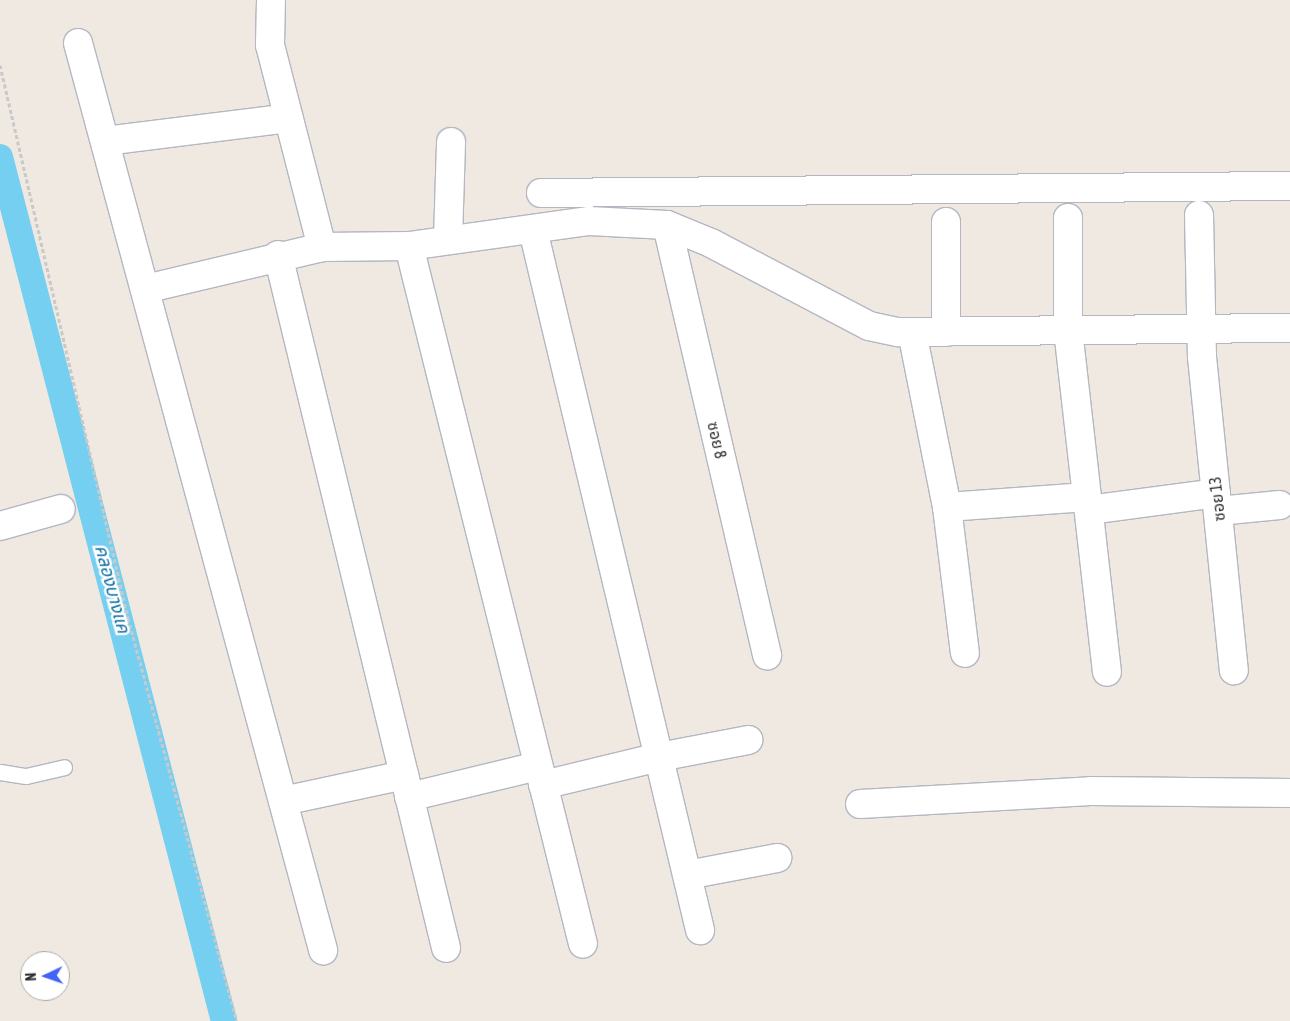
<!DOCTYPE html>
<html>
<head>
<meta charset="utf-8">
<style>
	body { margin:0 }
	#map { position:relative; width:1290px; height:1021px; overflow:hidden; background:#efe9e1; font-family:"Asap Condensed","Noto Sans Thai",sans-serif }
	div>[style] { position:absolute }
	.canal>* { height:26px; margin:-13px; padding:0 13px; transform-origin:13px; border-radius:13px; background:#75cff0 }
	.path>* { height:3px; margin-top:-1.5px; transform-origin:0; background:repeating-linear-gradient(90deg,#c9c9c9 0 4px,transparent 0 6.5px) }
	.roads { filter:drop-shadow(1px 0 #b4b7c1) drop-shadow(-1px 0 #b4b7c1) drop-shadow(0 1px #b4b7c1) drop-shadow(0 -1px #b4b7c1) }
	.service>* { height:15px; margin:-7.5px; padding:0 7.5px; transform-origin:7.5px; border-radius:7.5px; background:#fff }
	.minor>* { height:28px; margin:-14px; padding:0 14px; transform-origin:14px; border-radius:14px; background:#fff }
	span { translate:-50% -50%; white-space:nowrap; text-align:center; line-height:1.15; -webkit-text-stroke:5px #fff; paint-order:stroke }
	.street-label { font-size:16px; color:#2e2e2e }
	.water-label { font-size:18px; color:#0d6fa3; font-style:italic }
	.north { position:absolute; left:20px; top:951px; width:50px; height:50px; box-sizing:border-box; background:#fff; border:1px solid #ababab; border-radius:50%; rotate:267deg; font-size:14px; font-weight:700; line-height:20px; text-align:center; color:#2e2e2e }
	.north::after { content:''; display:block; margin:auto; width:18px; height:22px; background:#4264fb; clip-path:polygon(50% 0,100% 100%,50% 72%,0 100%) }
</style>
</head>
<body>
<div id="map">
	<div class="canal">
		<div style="left:0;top:157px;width:893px;rotate:75.47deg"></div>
	</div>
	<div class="path">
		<div style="left:0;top:65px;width:568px;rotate:76.97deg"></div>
		<div style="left:128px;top:618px;width:417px;rotate:74.9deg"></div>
	</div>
	<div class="roads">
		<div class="service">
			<div style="left:0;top:772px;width:26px;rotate:9deg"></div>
			<div style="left:26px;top:776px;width:39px;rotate:-13deg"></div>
		</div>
		<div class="minor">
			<div style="left:271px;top:0;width:45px;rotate:91.3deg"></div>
			<div style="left:270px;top:45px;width:209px;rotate:75.6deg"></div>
			<div style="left:78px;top:43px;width:940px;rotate:74.88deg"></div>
			<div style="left:105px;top:141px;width:185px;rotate:-7.1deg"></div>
			<div style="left:541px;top:193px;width:749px;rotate:-0.54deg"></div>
			<div style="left:1199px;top:215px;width:142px;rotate:88.8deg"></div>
			<div style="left:1202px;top:357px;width:315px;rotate:84.2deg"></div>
			<div style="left:1068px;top:218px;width:112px;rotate:90deg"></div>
			<div style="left:1068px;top:330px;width:344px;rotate:83.5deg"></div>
			<div style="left:946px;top:222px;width:110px;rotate:90deg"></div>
			<div style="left:667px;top:225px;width:442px;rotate:76.9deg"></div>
			<div style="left:533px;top:230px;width:720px;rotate:76.58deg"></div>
			<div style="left:448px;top:239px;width:97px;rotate:-88.2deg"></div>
			<div style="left:409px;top:246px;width:719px;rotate:76deg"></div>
			<div style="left:278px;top:255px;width:713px;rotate:76.37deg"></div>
			<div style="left:145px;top:289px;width:182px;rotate:-13.3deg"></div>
			<div style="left:322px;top:247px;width:87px;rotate:-0.7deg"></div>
			<div style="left:409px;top:246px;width:182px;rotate:-7.9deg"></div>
			<div style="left:589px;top:221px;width:78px;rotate:2.9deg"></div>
			<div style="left:667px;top:225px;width:48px;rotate:22.2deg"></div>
			<div style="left:711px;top:243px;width:178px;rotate:27.7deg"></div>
			<div style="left:869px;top:326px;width:30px;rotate:12deg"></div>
			<div style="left:898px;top:332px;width:392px;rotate:-0.6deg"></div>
			<div style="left:912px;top:332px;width:178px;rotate:78.7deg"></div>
			<div style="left:947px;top:507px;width:147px;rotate:83deg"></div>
			<div style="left:947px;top:507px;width:140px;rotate:-4.1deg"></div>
			<div style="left:1089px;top:510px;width:128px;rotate:-7.6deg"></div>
			<div style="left:1218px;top:511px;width:62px;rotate:-5.5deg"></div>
			<div style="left:0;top:526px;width:63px;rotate:-15.6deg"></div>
			<div style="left:543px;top:785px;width:119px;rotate:-13.6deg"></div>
			<div style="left:659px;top:757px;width:91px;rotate:-10.8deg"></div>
			<div style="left:409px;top:797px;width:133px;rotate:-13.5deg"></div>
			<div style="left:283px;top:801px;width:124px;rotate:-12.1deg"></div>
			<div style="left:860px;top:804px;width:231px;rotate:-3.2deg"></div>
			<div style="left:1091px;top:791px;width:199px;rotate:0.6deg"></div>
			<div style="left:687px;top:875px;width:92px;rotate:-10.7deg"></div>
		</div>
	</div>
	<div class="street-label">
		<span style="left:717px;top:440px;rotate:77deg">ซอย 8</span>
		<span style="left:1217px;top:499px;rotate:-96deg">ซอย 13</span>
	</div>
	<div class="water-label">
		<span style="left:112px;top:589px;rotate:75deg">คลองบางแค</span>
	</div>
	<div class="north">N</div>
</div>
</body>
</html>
